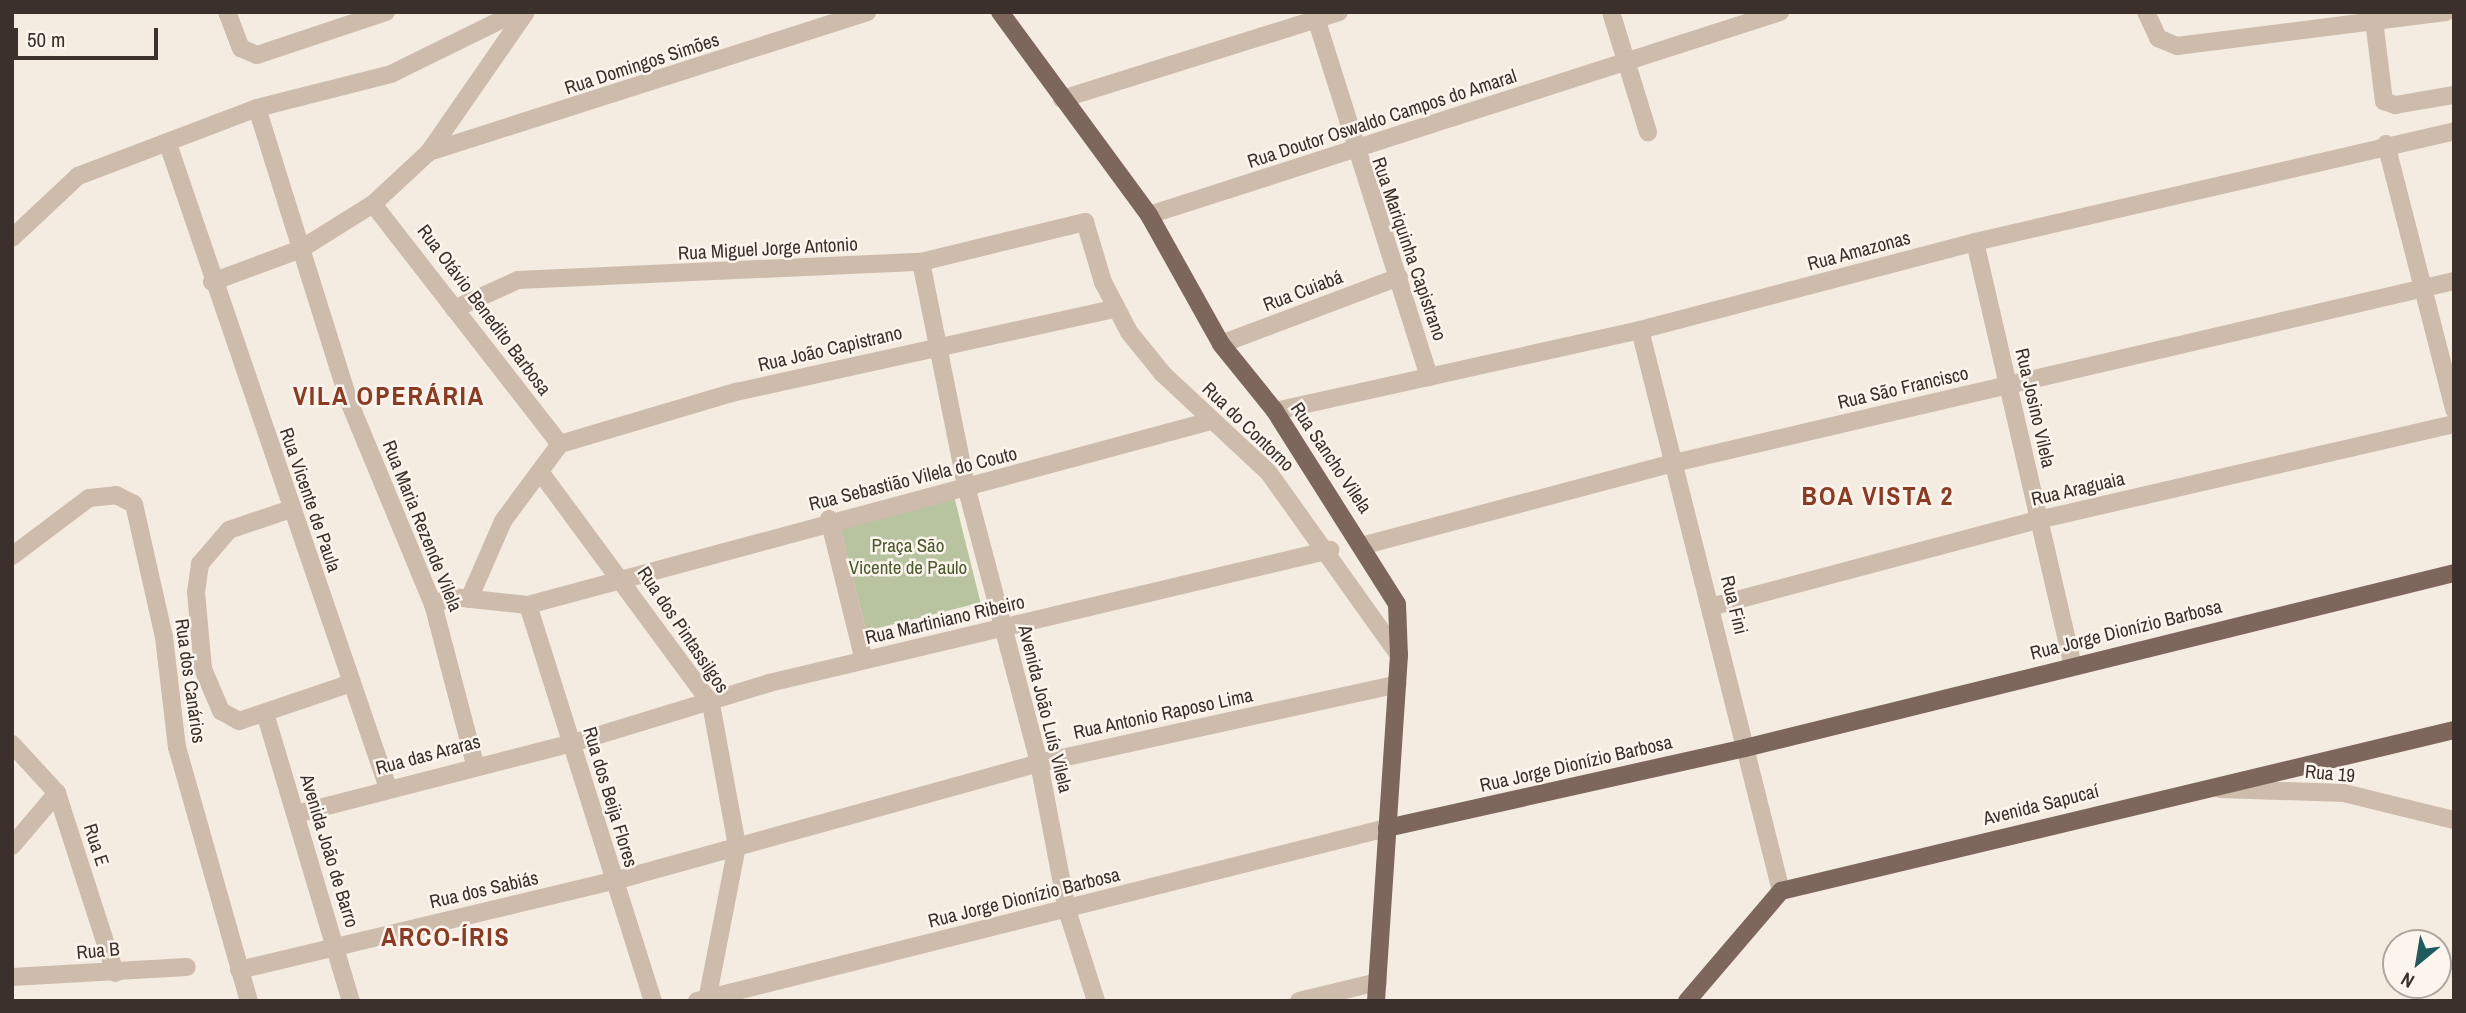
<!DOCTYPE html>
<html>
<head>
<meta charset="utf-8">
<style>
	body { margin:0 }
	#map { position:relative; width:2466px; height:1013px; overflow:hidden; background:#f4ebe1; font-family:"Archivo Narrow",sans-serif }
	div>[style] { position:absolute }
	.green>* { inset:0; background:#b8c4a0; transform-origin:0 0 }
	.minor>* { height:18px; margin:-9px; padding:0 9px; transform-origin:9px; border-radius:9px; background:#cdbbac }
	.major>* { height:18px; margin:-9px; padding:0 9px; transform-origin:9px; border-radius:9px; background:#7d675c }
	span { translate:-50% -50%; white-space:nowrap; text-align:center; line-height:1.15; -webkit-text-stroke:5px #fbf5ee; paint-order:stroke }
	.street-label { font-size:19px; color:#3b302b }
	.park-label { font-size:19px; color:#4a5a2e }
	.district-label { font-size:26px; color:#8c3b22; font-weight:700; letter-spacing:2px }
	.frame { position:absolute; inset:0; border:14px solid #3b302b; pointer-events:none }
	.north { position:absolute; left:2382px; top:929px; width:70px; height:70px; box-sizing:border-box; background:#fbf5ee; border:2px solid #aea6a0; border-radius:50%; rotate:210deg; font-size:19px; font-weight:700; line-height:28px; text-align:center; color:#3b302b }
	.north::after { content:''; display:block; margin:auto; width:24px; height:32px; background:#1f5a5e; clip-path:polygon(50% 0,100% 100%,50% 72%,0 100%) }
	.scale { position:absolute; left:14px; top:28px; width:144px; height:32px; box-sizing:border-box; border:4px solid #3b302b; border-top:0; padding-left:9px; font-size:21px; line-height:24px; white-space:nowrap; color:#3b302b; -webkit-text-stroke:5px #fbf5ee; paint-order:stroke }
</style>
</head>
<body>
<div id="map">
	<div class="green">
		<div style="left:951px;top:484px;width:122px;height:118px;rotate:76deg"></div>
	</div>
	<div class="minor">
		<div style="left:227px;top:12px;width:39px;rotate:69deg"></div>
		<div style="left:241px;top:48px;width:17px;rotate:24deg"></div>
		<div style="left:257px;top:55px;width:136px;rotate:-18.4deg"></div>
		<div style="left:1314px;top:12px;width:383px;rotate:72.5deg"></div>
		<div style="left:1611px;top:12px;width:126px;rotate:72.9deg"></div>
		<div style="left:2146px;top:12px;width:29px;rotate:65deg"></div>
		<div style="left:2158px;top:38px;width:21px;rotate:23deg"></div>
		<div style="left:2177px;top:46px;width:271px;rotate:-7.2deg"></div>
		<div style="left:2373px;top:12px;width:90px;rotate:83deg"></div>
		<div style="left:2384px;top:101px;width:12px;rotate:20deg"></div>
		<div style="left:2395px;top:105px;width:60px;rotate:-9.6deg"></div>
		<div style="left:1062px;top:99px;width:290px;rotate:-17.4deg"></div>
		<div style="left:257px;top:108px;width:310px;rotate:72.6deg"></div>
		<div style="left:350px;top:404px;width:217px;rotate:67.5deg"></div>
		<div style="left:433px;top:604px;width:165px;rotate:75.3deg"></div>
		<div style="left:168px;top:144px;width:681px;rotate:71.14deg"></div>
		<div style="left:2386px;top:144px;width:274px;rotate:75.6deg"></div>
		<div style="left:429px;top:152px;width:460px;rotate:-17.7deg"></div>
		<div style="left:373px;top:204px;width:304px;rotate:52.1deg"></div>
		<div style="left:1149px;top:215px;width:663px;rotate:-17.83deg"></div>
		<div style="left:12px;top:238px;width:91px;rotate:-43.2deg"></div>
		<div style="left:78px;top:176px;width:191px;rotate:-20.8deg"></div>
		<div style="left:257px;top:108px;width:138px;rotate:-14.2deg"></div>
		<div style="left:391px;top:74px;width:140px;rotate:-26.2deg"></div>
		<div style="left:1975px;top:242px;width:434px;rotate:77deg"></div>
		<div style="left:921px;top:262px;width:233px;rotate:78.6deg"></div>
		<div style="left:967px;top:490px;width:282px;rotate:75.2deg"></div>
		<div style="left:1039px;top:763px;width:150px;rotate:79.2deg"></div>
		<div style="left:1067px;top:910px;width:96px;rotate:72.3deg"></div>
		<div style="left:212px;top:282px;width:95px;rotate:-20.3deg"></div>
		<div style="left:301px;top:249px;width:85px;rotate:-32deg"></div>
		<div style="left:373px;top:204px;width:76px;rotate:-42.9deg"></div>
		<div style="left:429px;top:152px;width:170px;rotate:-55.3deg"></div>
		<div style="left:454px;top:309px;width:70px;rotate:-24.4deg"></div>
		<div style="left:518px;top:280px;width:403px;rotate:-2.6deg"></div>
		<div style="left:921px;top:262px;width:169px;rotate:-13.7deg"></div>
		<div style="left:1085px;top:222px;width:63px;rotate:73.3deg"></div>
		<div style="left:1103px;top:282px;width:56px;rotate:62.5deg"></div>
		<div style="left:1129px;top:332px;width:54px;rotate:51deg"></div>
		<div style="left:1163px;top:374px;width:145px;rotate:43deg"></div>
		<div style="left:1269px;top:473px;width:224px;rotate:54.5deg"></div>
		<div style="left:1640px;top:330px;width:578px;rotate:75.89deg"></div>
		<div style="left:1221px;top:344px;width:190px;rotate:-20.6deg"></div>
		<div style="left:1275px;top:411px;width:374px;rotate:-12.5deg"></div>
		<div style="left:1640px;top:330px;width:346px;rotate:-14.7deg"></div>
		<div style="left:1975px;top:242px;width:492px;rotate:-13deg"></div>
		<div style="left:560px;top:444px;width:184px;rotate:-16.5deg"></div>
		<div style="left:736px;top:392px;width:386px;rotate:-12.4deg"></div>
		<div style="left:541px;top:473px;width:287px;rotate:53.6deg"></div>
		<div style="left:711px;top:704px;width:144px;rotate:79.6deg"></div>
		<div style="left:737px;top:846px;width:158px;rotate:101deg"></div>
		<div style="left:291px;top:509px;width:65px;rotate:161.3deg"></div>
		<div style="left:229px;top:530px;width:45px;rotate:130.5deg"></div>
		<div style="left:200px;top:564px;width:28px;rotate:98deg"></div>
		<div style="left:196px;top:592px;width:77px;rotate:84.8deg"></div>
		<div style="left:203px;top:669px;width:46px;rotate:66.8deg"></div>
		<div style="left:221px;top:711px;width:21px;rotate:29deg"></div>
		<div style="left:239px;top:721px;width:118px;rotate:-18.7deg"></div>
		<div style="left:829px;top:519px;width:145px;rotate:76.1deg"></div>
		<div style="left:1365px;top:545px;width:320px;rotate:-14.9deg"></div>
		<div style="left:1674px;top:463px;width:801px;rotate:-13.13deg"></div>
		<div style="left:12px;top:556px;width:96px;rotate:-37deg"></div>
		<div style="left:89px;top:498px;width:27px;rotate:-6deg"></div>
		<div style="left:116px;top:495px;width:20px;rotate:27deg"></div>
		<div style="left:134px;top:504px;width:136px;rotate:77.3deg"></div>
		<div style="left:164px;top:637px;width:111px;rotate:83.3deg"></div>
		<div style="left:177px;top:747px;width:264px;rotate:74.2deg"></div>
		<div style="left:469px;top:599px;width:85px;rotate:-66.4deg"></div>
		<div style="left:503px;top:521px;width:96px;rotate:-53.5deg"></div>
		<div style="left:433px;top:604px;width:21px;rotate:-19deg"></div>
		<div style="left:453px;top:597px;width:75px;rotate:6.1deg"></div>
		<div style="left:528px;top:605px;width:707px;rotate:-15.08deg"></div>
		<div style="left:528px;top:605px;width:415px;rotate:72.5deg"></div>
		<div style="left:1714px;top:606px;width:335px;rotate:-14.9deg"></div>
		<div style="left:2038px;top:520px;width:427px;rotate:-13deg"></div>
		<div style="left:265px;top:713px;width:301px;rotate:73.4deg"></div>
		<div style="left:12px;top:744px;width:67px;rotate:47.4deg"></div>
		<div style="left:57px;top:793px;width:189px;rotate:72.1deg"></div>
		<div style="left:2220px;top:789px;width:124px;rotate:1.8deg"></div>
		<div style="left:2344px;top:793px;width:113px;rotate:13.8deg"></div>
		<div style="left:296px;top:814px;width:286px;rotate:-14.4deg"></div>
		<div style="left:573px;top:743px;width:205px;rotate:-17deg"></div>
		<div style="left:769px;top:683px;width:577px;rotate:-13.34deg"></div>
		<div style="left:12px;top:846px;width:70px;rotate:-49.7deg"></div>
		<div style="left:239px;top:970px;width:385px;rotate:-13.4deg"></div>
		<div style="left:614px;top:881px;width:441px;rotate:-15.5deg"></div>
		<div style="left:1039px;top:763px;width:367px;rotate:-12.4deg"></div>
		<div style="left:12px;top:977px;width:175px;rotate:-3.3deg"></div>
		<div style="left:697px;top:1001px;width:711px;rotate:-14.08deg"></div>
		<div style="left:1299px;top:1001px;width:81px;rotate:-13.5deg"></div>
	</div>
	<div class="major">
		<div style="left:1000px;top:12px;width:252px;rotate:53.7deg"></div>
		<div style="left:1149px;top:215px;width:148px;rotate:60.8deg"></div>
		<div style="left:1221px;top:344px;width:86px;rotate:51.1deg"></div>
		<div style="left:1275px;top:411px;width:228px;rotate:57.7deg"></div>
		<div style="left:1397px;top:604px;width:51px;rotate:87.8deg"></div>
		<div style="left:1399px;top:655px;width:347px;rotate:93.8deg"></div>
		<div style="left:1387px;top:828px;width:367px;rotate:-12.6deg"></div>
		<div style="left:1745px;top:748px;width:730px;rotate:-13.86deg"></div>
		<div style="left:1687px;top:1001px;width:145px;rotate:-49.5deg"></div>
		<div style="left:1781px;top:891px;width:692px;rotate:-13.45deg"></div>
	</div>
	<div class="street-label">
		<span style="left:642px;top:64px;rotate:-18deg">Rua Domingos Simões</span>
		<span style="left:1382px;top:119px;rotate:-18deg">Rua Doutor Oswaldo Campos do Amaral</span>
		<span style="left:768px;top:249px;rotate:-3deg">Rua Miguel Jorge Antonio</span>
		<span style="left:1409px;top:249px;rotate:71deg">Rua Mariquinha Capistrano</span>
		<span style="left:1859px;top:251px;rotate:-15deg">Rua Amazonas</span>
		<span style="left:1303px;top:291px;rotate:-21deg">Rua Cuiabá</span>
		<span style="left:484px;top:310px;rotate:53deg">Rua Otávio Benedito Barbosa</span>
		<span style="left:830px;top:349px;rotate:-13deg">Rua João Capistrano</span>
		<span style="left:1903px;top:388px;rotate:-13deg">Rua São Francisco</span>
		<span style="left:2035px;top:408px;rotate:77deg">Rua Josino Vilela</span>
		<span style="left:1248px;top:427px;rotate:44deg">Rua do Contorno</span>
		<span style="left:1331px;top:458px;rotate:56deg">Rua Sancho Vilela</span>
		<span style="left:913px;top:479px;rotate:-14deg">Rua Sebastião Vilela do Couto</span>
		<span style="left:2078px;top:489px;rotate:-13deg">Rua Araguaia</span>
		<span style="left:310px;top:500px;rotate:71deg">Rua Vicente de Paula</span>
		<span style="left:422px;top:526px;rotate:68deg">Rua Maria Rezende Vilela</span>
		<span style="left:1734px;top:605px;rotate:76deg">Rua Fini</span>
		<span style="left:945px;top:620px;rotate:-13deg">Rua Martiniano Ribeiro</span>
		<span style="left:683px;top:630px;rotate:56deg">Rua dos Pintassilgos</span>
		<span style="left:2126px;top:630px;rotate:-14deg">Rua Jorge Dionízio Barbosa</span>
		<span style="left:190px;top:681px;rotate:82deg">Rua dos Canários</span>
		<span style="left:1045px;top:709px;rotate:76deg">Avenida João Luís Vilela</span>
		<span style="left:1163px;top:714px;rotate:-12deg">Rua Antonio Raposo Lima</span>
		<span style="left:428px;top:755px;rotate:-15deg">Rua das Araras</span>
		<span style="left:1576px;top:764px;rotate:-13deg">Rua Jorge Dionízio Barbosa</span>
		<span style="left:2330px;top:774px;rotate:5deg">Rua 19</span>
		<span style="left:610px;top:797px;rotate:73deg">Rua dos Beija Flores</span>
		<span style="left:2041px;top:805px;rotate:-14deg">Avenida Sapucaí</span>
		<span style="left:96px;top:845px;rotate:72deg">Rua E</span>
		<span style="left:329px;top:851px;rotate:73deg">Avenida João de Barro</span>
		<span style="left:484px;top:890px;rotate:-13deg">Rua dos Sabiás</span>
		<span style="left:1024px;top:898px;rotate:-14deg">Rua Jorge Dionízio Barbosa</span>
		<span style="left:98px;top:951px;rotate:-5deg">Rua B</span>
	</div>
	<div class="park-label">
		<span style="left:908px;top:557px">Praça São<br>Vicente de Paulo</span>
	</div>
	<div class="district-label">
		<span style="left:389px;top:396px">VILA OPERÁRIA</span>
		<span style="left:1878px;top:496px">BOA VISTA 2</span>
		<span style="left:446px;top:937px">ARCO-ÍRIS</span>
	</div>
	<div class="frame"></div>
	<div class="north">N</div>
	<div class="scale">50 m</div>
</div>
</body>
</html>
